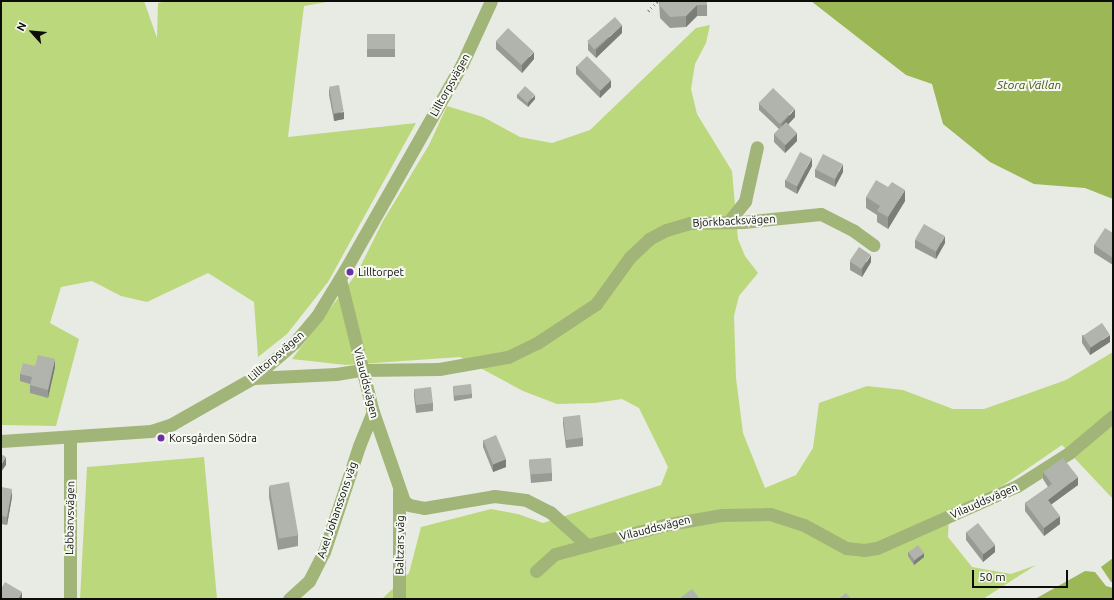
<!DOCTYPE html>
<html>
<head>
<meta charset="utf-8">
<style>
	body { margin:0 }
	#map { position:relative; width:1114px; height:600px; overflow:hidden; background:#e8ebe4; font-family:Ubuntu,sans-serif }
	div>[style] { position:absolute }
	.green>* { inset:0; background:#bcd87c }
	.water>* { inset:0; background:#9bb756 }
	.path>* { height:2.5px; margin-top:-1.25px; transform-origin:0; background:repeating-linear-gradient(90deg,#8f918c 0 1px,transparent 0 4px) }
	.minor>* { height:13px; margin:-6.5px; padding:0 6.5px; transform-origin:6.5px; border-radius:6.5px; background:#a1b578 }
	.wall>* { inset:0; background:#989a95; transform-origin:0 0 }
	.shaded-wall>* { inset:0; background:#7c7d79 }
	.building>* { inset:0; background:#b1b3ad; transform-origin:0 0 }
	.dots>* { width:11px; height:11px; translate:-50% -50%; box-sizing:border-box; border:2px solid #f6f8f2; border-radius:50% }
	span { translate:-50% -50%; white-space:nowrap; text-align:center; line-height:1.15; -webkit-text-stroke:4px #f6f8f2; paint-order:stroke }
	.street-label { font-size:11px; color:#0c0c0a }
	.poi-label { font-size:11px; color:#0c0c0a }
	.left { translate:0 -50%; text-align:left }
	.water-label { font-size:12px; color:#475813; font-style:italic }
	.frame { position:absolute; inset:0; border:2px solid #0c0c0a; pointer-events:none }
	.north { position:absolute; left:12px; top:12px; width:40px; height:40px; -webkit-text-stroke:3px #f6f8f2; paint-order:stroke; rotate:297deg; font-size:11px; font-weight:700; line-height:16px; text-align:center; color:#0c0c0a }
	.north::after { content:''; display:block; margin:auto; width:14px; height:18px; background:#0c0c0a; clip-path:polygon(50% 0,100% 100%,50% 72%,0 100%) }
	.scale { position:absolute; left:972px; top:570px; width:96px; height:18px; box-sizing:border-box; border:2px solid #0c0c0a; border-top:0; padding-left:5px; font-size:12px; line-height:14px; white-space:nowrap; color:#0c0c0a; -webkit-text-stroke:3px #f6f8f2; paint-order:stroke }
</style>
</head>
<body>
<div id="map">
	<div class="green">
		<div style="clip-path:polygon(1px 1px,144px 1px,157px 38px,158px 3px,168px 1px,333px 1px,304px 6px,288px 137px,416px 123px,328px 282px,287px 334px,258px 357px,254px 302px,208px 273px,147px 302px,121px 296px,92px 281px,61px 287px,50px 323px,79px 339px,56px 426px,1px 425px)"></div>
		<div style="clip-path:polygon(710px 25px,706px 43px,695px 64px,691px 89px,697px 114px,732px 171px,738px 239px,745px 256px,758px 273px,739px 296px,734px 316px,736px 378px,743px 433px,765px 488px,796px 475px,813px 448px,819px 403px,867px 386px,903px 390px,953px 409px,984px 409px,1066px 380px,1113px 352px,1113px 499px,1062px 445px,1005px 484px,949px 516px,948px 537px,972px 567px,1011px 574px,1036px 565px,983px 599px,382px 599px,409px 573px,421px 527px,491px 509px,518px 514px,543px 523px,661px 485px,668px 467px,639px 408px,622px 399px,595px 403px,557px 404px,523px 391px,460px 357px,346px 365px,292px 359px,357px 273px,383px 221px,429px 145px,447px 106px,483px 117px,520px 137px,552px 143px,590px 130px,696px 28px)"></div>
		<div style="clip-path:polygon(204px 457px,217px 599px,80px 599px,87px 467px)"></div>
	</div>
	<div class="water">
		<div style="clip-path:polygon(811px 1px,1113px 1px,1113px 199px,1085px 188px,1034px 184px,990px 162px,943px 124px,932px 84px,906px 75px)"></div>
		<div style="clip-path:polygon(1113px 558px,1113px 582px,1111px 582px,1101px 567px)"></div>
		<div style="clip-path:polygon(1085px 571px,1095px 572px,1106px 586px,1113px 588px,1113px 599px,1035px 599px)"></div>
	</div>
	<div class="path">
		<div style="left:648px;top:11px;width:14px;rotate:-45deg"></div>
	</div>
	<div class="minor">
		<div style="left:729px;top:221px;width:26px;rotate:-51deg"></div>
		<div style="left:745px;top:201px;width:55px;rotate:-77.5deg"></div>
		<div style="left:340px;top:279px;width:137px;rotate:76.1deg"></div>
		<div style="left:373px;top:412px;width:94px;rotate:70.8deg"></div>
		<div style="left:404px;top:501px;width:6px;rotate:39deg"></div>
		<div style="left:409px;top:505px;width:15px;rotate:11deg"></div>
		<div style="left:424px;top:508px;width:71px;rotate:-9.7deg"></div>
		<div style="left:494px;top:496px;width:32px;rotate:7deg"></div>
		<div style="left:526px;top:500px;width:27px;rotate:27deg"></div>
		<div style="left:550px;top:512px;width:50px;rotate:41.7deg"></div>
		<div style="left:253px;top:378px;width:83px;rotate:-2.8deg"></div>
		<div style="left:336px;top:374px;width:26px;rotate:-9deg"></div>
		<div style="left:362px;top:370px;width:77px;rotate:-0.7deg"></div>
		<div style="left:439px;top:369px;width:70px;rotate:-9.9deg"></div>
		<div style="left:508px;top:357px;width:32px;rotate:-26deg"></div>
		<div style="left:537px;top:343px;width:71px;rotate:-33.5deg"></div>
		<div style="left:596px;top:304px;width:58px;rotate:-54.1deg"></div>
		<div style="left:630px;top:257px;width:26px;rotate:-43deg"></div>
		<div style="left:649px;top:239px;width:19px;rotate:-28deg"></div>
		<div style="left:666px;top:230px;width:25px;rotate:-16deg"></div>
		<div style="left:690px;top:223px;width:53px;rotate:-1.1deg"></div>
		<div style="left:743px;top:222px;width:78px;rotate:-5.9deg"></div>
		<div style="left:821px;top:214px;width:37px;rotate:27deg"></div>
		<div style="left:854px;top:231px;width:24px;rotate:36deg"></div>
		<div style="left:1px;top:441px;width:150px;rotate:-3.8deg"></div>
		<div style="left:151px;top:431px;width:22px;rotate:-18deg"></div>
		<div style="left:172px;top:424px;width:93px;rotate:-29.6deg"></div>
		<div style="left:253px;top:378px;width:55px;rotate:-40.6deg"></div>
		<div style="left:295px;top:342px;width:34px;rotate:-50deg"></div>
		<div style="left:317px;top:316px;width:54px;rotate:-58.7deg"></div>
		<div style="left:345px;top:270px;width:237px;rotate:-60.4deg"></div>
		<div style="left:462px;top:64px;width:69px;rotate:-65.3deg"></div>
		<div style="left:536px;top:571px;width:25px;rotate:-42deg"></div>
		<div style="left:555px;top:554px;width:113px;rotate:-14.9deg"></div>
		<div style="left:664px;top:525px;width:59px;rotate:-9.8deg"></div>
		<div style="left:722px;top:515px;width:48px;rotate:-1.2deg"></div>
		<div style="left:770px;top:514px;width:36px;rotate:18deg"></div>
		<div style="left:804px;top:525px;width:48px;rotate:28.7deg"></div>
		<div style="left:846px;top:548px;width:18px;rotate:6deg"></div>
		<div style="left:864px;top:550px;width:13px;rotate:-9deg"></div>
		<div style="left:877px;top:548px;width:153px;rotate:-23.9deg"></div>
		<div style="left:1017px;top:486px;width:62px;rotate:-32.4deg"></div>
		<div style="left:1069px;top:453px;width:57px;rotate:-40.1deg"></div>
		<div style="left:70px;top:599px;width:161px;rotate:-90deg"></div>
		<div style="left:289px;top:599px;width:27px;rotate:-42deg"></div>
		<div style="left:309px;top:581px;width:33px;rotate:-63deg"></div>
		<div style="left:324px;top:552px;width:112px;rotate:-71.7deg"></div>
		<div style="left:359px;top:446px;width:37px;rotate:-68deg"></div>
		<div style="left:399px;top:599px;width:108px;rotate:-90deg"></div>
	</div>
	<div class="wall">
		<div style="clip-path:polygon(659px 1px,707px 1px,707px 16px,697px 16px,686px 27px,670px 28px,660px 18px)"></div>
		<div style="clip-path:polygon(622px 33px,596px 58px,588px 50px,588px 43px)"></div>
		<div style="left:367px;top:34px;width:28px;height:23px"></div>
		<div style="clip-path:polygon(496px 41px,534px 59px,522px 73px,496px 49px)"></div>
		<div style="clip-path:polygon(576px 66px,611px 87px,600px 98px,576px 74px)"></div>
		<div style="clip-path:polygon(329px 88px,344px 119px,334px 121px,329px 95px)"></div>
		<div style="clip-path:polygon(517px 94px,535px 99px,528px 107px,517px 98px)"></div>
		<div style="clip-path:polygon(759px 103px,795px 117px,788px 124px,797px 141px,785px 153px,774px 142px,774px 134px,779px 129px,759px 110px)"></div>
		<div style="clip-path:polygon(812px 166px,797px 194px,785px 187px,785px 180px)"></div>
		<div style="clip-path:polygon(815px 169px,843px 172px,835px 187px,815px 177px)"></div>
		<div style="clip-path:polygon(866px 197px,905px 201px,888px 229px,877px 222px,877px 215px,866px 208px)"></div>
		<div style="clip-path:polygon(1113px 233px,1113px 265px,1094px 253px,1094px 245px)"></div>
		<div style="clip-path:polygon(915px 240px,945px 243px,936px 259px,915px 248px)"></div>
		<div style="clip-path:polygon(850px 262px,871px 262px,862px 277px,850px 270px)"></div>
		<div style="clip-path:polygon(1082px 335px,1110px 342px,1090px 355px,1082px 343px)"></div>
		<div style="clip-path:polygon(35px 366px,55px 367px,48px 398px,30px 393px,30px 384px,20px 381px,20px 374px)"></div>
		<div style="clip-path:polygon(453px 387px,472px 394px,472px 398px,454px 401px)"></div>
		<div style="clip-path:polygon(414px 389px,433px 403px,433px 411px,416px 413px,414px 396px)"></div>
		<div style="clip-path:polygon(563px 417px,583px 438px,583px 446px,566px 448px,563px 424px)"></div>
		<div style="clip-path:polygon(483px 440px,506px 467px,493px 472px,483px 447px)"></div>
		<div style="clip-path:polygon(529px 460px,552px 473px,552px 481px,531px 483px)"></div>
		<div style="clip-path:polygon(1043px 472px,1078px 485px,1051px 504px,1060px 524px,1044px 536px,1025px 511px,1025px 503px,1048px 487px,1043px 479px)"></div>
		<div style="clip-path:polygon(269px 486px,298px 535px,298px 546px,278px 550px,269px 497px)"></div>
		<div style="clip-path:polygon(1px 487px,12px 497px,7px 525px,1px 524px)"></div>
		<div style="clip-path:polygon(966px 532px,995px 552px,983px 562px,966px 540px)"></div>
		<div style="clip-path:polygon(908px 552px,924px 557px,914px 565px,908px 556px)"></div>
	</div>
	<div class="shaded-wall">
		<div style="clip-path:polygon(697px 5px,697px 16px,686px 27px,686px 16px)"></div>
		<div style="clip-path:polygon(622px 25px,622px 33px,596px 58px,596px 50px)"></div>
		<div style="clip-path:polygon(534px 52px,534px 59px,522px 73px,522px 65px)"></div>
		<div style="clip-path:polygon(611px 80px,611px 87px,600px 98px,600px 90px)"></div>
		<div style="clip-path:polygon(535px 95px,535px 99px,528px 107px,528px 103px)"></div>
		<div style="clip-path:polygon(795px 109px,795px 117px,782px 131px,782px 124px)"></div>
		<div style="clip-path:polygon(344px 112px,344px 119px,334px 121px,334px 114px)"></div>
		<div style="clip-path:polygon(797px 133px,797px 141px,785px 153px,785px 145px)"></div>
		<div style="clip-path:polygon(812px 158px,812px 166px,797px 194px,797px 186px)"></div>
		<div style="clip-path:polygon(843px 164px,843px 172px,835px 187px,835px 180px)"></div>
		<div style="clip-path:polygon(905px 190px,905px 201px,888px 229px,888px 217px)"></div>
		<div style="clip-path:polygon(945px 236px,945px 243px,936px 259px,936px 252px)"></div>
		<div style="clip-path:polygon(871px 255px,871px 262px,862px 277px,862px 269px)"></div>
		<div style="clip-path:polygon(1110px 335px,1110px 342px,1090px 355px,1090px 348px)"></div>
		<div style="clip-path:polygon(55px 359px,55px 367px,48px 398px,48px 390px)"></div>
		<div style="clip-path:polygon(6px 457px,6px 465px,1px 472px,1px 465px)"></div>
		<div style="clip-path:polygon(506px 459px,506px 467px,493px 472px,493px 464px)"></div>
		<div style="clip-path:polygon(1078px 477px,1078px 485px,1048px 507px,1048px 500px)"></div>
		<div style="clip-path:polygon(12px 489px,12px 497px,7px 525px,7px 517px)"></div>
		<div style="clip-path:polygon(1060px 516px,1060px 524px,1044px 536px,1044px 528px)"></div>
		<div style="clip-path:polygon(995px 545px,995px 552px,983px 562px,983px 554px)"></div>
		<div style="clip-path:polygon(924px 553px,924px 557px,914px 565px,914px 561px)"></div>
		<div style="clip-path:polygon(22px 592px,22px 599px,18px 599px)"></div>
	</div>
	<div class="building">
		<div style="clip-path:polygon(660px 1px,707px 1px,707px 5px,697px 5px,686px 16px,670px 17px,660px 6px)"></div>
		<div style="left:615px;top:17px;width:11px;height:37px;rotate:49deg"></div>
		<div style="left:508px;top:28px;width:35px;height:18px;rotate:43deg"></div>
		<div style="left:367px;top:34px;width:28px;height:15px"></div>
		<div style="left:587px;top:56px;width:34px;height:15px;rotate:45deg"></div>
		<div style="left:339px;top:85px;width:27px;height:10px;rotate:80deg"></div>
		<div style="left:525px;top:86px;width:13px;height:11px;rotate:42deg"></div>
		<div style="left:773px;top:88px;width:30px;height:21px;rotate:44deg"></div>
		<div style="left:786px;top:122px;width:16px;height:17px;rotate:45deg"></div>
		<div style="left:800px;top:152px;width:13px;height:32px;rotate:27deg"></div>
		<div style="left:823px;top:154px;width:22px;height:17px;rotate:27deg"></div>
		<div style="clip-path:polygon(876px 180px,888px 187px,892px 182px,905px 190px,888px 217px,877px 211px,880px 206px,866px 197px)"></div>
		<div style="left:924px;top:224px;width:24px;height:18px;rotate:30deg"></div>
		<div style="clip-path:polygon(1105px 228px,1113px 233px,1113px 258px,1094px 245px)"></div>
		<div style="left:859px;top:247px;width:14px;height:17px;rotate:34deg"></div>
		<div style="left:1102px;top:323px;width:14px;height:23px;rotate:56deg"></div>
		<div style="clip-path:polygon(38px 355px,55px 359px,48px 390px,30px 385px,32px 377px,20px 374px,23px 363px,35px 366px)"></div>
		<div style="left:471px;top:384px;width:10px;height:18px;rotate:84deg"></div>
		<div style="left:431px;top:387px;width:16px;height:17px;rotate:83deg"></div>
		<div style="left:580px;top:415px;width:23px;height:17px;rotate:83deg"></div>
		<div style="left:496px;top:435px;width:26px;height:14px;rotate:67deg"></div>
		<div style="clip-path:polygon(1px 454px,6px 457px,1px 465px)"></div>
		<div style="left:551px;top:458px;width:15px;height:22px;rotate:86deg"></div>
		<div style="clip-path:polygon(1063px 458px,1078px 477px,1048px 500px,1060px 516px,1044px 528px,1025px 503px,1052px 484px,1043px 472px)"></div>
		<div style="left:289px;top:482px;width:54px;height:20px;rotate:80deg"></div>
		<div style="clip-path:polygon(1px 487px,12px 489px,7px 517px,1px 516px)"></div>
		<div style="left:978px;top:523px;width:28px;height:15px;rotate:52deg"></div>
		<div style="left:918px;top:545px;width:10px;height:12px;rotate:53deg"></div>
		<div style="clip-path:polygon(5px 582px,22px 592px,18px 599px,1px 599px,1px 589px)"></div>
		<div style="clip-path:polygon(692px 589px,700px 599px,679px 599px)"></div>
		<div style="clip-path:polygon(846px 593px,851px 599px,838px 599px)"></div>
	</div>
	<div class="dots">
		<div style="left:350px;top:272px;background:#6c30a6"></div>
		<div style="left:161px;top:438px;background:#6c30a6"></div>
	</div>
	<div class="street-label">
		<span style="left:450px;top:85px;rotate:-61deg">Lilltorpsvägen</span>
		<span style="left:734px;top:221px;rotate:-3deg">Björkbacksvägen</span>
		<span style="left:276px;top:356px;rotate:-41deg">Lilltorpsvägen</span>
		<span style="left:366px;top:383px;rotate:76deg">Vilauddsvägen</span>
		<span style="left:984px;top:501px;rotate:-24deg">Vilauddsvägen</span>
		<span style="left:337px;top:510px;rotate:-71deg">Axel Johanssons väg</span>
		<span style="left:70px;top:518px;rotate:-89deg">Labbarvsvägen</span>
		<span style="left:655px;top:528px;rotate:-14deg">Vilauddsvägen</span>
		<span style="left:400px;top:545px;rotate:-89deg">Baltzars väg</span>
	</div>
	<div class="poi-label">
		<span class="left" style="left:358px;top:272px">Lilltorpet</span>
		<span class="left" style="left:169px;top:438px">Korsgården Södra</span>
	</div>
	<div class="water-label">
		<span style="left:1029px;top:85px">Stora Vällan</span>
	</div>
	<div class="frame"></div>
	<div class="north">N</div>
	<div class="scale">50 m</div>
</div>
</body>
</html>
